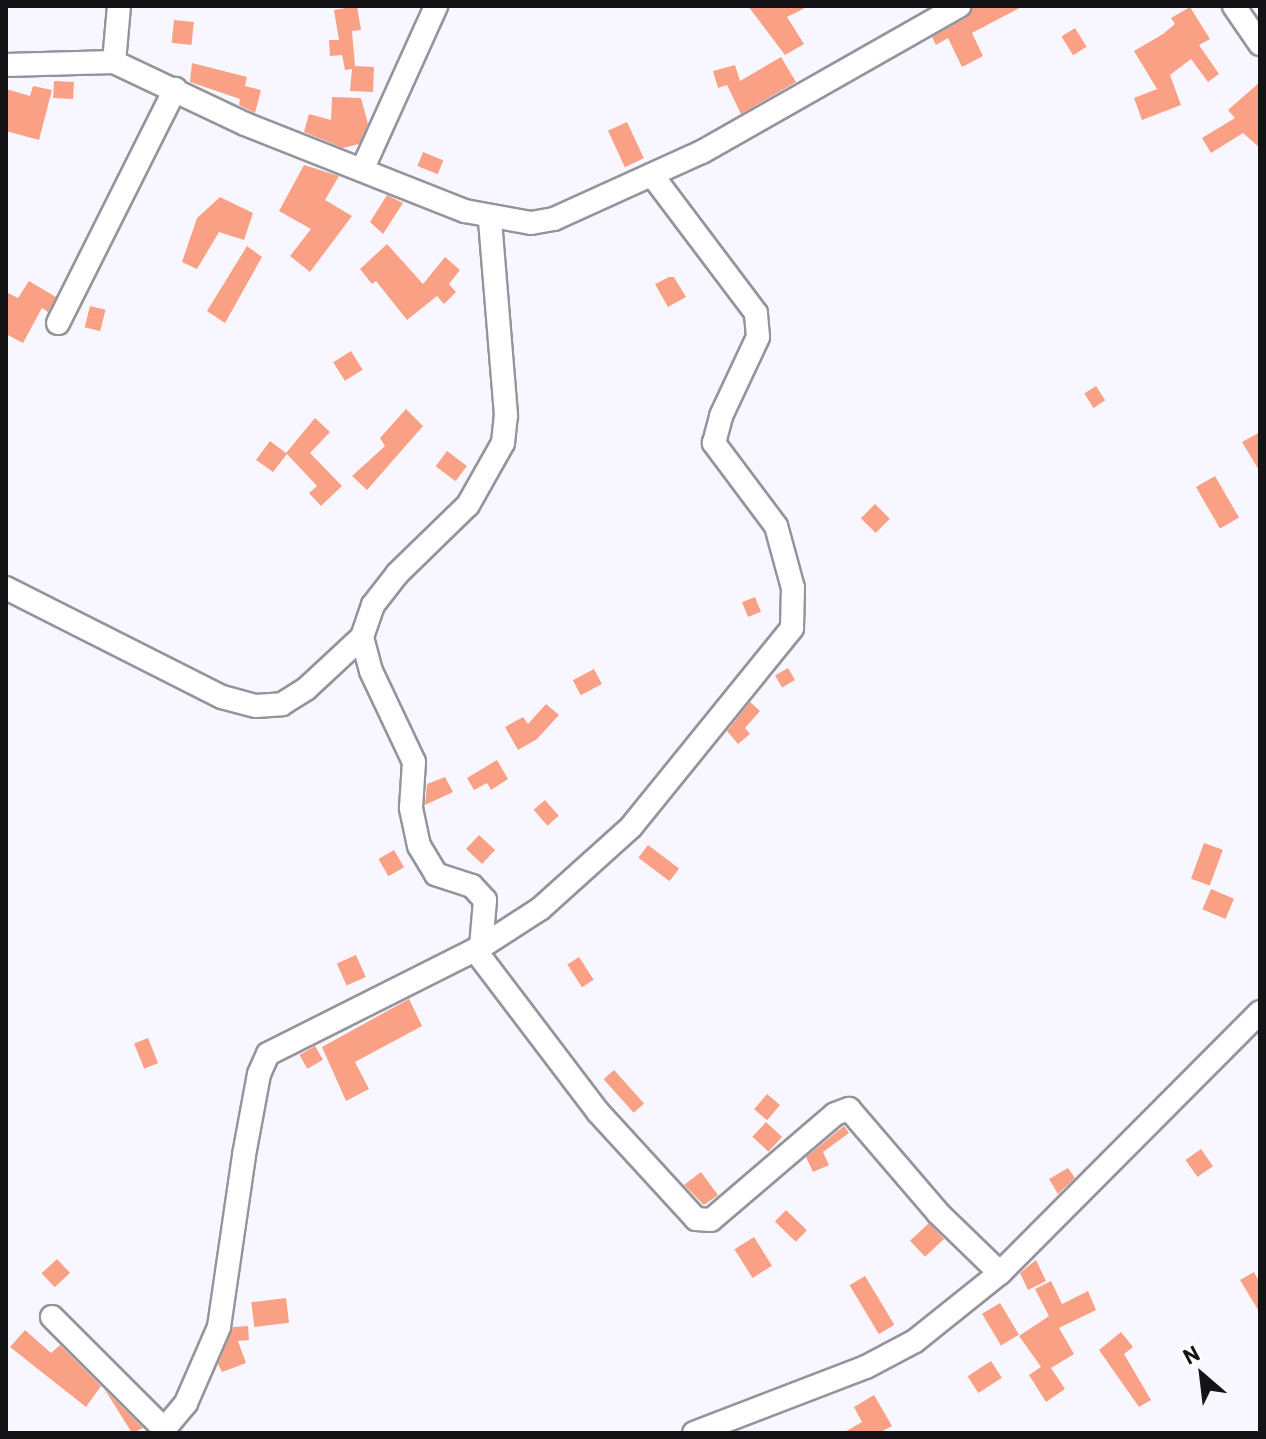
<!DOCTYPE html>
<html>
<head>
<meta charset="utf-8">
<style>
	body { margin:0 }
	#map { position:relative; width:1266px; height:1439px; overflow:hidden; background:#f8f7ff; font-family:Barlow,sans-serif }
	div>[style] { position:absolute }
	.building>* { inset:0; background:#faa185; transform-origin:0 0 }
	.roads { filter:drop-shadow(2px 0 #95949d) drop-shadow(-2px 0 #95949d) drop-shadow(0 2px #95949d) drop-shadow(0 -2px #95949d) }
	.minor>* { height:22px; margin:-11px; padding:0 11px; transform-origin:11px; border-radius:11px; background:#fff }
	span { translate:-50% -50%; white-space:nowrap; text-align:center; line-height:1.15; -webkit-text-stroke:7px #fff; paint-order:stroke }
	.frame { position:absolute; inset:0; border:8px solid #141417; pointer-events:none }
	.north { position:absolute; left:1162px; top:1335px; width:80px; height:80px; -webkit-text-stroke:6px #fff; paint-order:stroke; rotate:332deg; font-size:22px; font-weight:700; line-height:32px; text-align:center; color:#141417 }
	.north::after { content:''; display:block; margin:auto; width:28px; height:36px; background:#141417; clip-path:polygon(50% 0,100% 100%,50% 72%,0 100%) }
</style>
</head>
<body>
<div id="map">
	<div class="building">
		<div style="clip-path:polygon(357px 6px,361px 30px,352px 31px,355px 66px,374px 67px,373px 92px,350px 91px,352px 69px,345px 70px,342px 55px,330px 56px,329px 40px,339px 40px,334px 10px)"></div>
		<div style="clip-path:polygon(748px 6px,809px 6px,787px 17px,804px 44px,785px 55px)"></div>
		<div style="clip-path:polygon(973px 6px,1023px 6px,972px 33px,983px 56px,962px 67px,948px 38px,936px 45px,932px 37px,966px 18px)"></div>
		<div style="clip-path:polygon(1190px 7px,1210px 39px,1199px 45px,1219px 74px,1208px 82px,1191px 59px,1170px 75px,1181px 105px,1142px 120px,1134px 98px,1157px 89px,1134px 51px,1163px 34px,1175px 24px,1171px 18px)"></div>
		<div style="left:174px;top:20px;width:20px;height:23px;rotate:6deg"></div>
		<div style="left:1075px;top:28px;width:22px;height:16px;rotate:58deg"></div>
		<div style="clip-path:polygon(781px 57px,796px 82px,741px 114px,727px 85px,718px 88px,713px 71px,735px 65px,740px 81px)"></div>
		<div style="clip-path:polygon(192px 63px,247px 77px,245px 86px,261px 90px,255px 113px,239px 105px,240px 99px,190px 82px)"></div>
		<div style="left:54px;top:81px;width:20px;height:17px;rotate:3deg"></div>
		<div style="clip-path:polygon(1260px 82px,1260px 148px,1243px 133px,1211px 153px,1202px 138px,1235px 118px,1228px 110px)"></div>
		<div style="clip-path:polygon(33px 86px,52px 90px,39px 140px,6px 131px,6px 89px,30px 96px)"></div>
		<div style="clip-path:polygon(332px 97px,361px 98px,368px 124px,359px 144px,343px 148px,304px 132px,309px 114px,331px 120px)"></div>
		<div style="left:627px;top:122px;width:40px;height:21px;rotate:65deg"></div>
		<div style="left:423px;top:152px;width:22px;height:15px;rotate:22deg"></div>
		<div style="clip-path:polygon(304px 165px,339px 176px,325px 200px,352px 216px,310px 272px,290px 256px,311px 229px,279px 211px)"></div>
		<div style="clip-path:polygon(387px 195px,403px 203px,383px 234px,370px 222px)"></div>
		<div style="clip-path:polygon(220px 197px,253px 213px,244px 240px,219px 232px,197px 269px,182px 262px,197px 218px)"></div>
		<div style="clip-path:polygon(387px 244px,423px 284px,445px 257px,460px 270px,449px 284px,456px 292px,444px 304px,437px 296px,407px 320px,376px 281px,372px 284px,360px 269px)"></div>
		<div style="clip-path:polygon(247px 246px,262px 257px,225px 323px,207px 311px)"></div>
		<div style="clip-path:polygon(669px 277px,674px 277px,686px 297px,668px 307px,655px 284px)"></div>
		<div style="clip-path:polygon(29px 281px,56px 297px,48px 312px,42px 308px,23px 343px,6px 334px,6px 292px,18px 298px)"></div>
		<div style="left:90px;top:306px;width:16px;height:22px;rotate:14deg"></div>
		<div style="left:351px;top:351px;width:22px;height:21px;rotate:58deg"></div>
		<div style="left:1096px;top:386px;width:17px;height:14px;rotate:57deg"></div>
		<div style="clip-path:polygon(406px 409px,423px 426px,367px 490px,352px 476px,385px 446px,380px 438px)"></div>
		<div style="clip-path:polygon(315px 418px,330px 432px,310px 453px,342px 486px,321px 506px,309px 493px,317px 486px,287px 454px,273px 472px,256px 460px,270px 441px,286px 453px)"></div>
		<div style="clip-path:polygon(1260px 432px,1260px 472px,1242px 442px)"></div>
		<div style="left:447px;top:451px;width:25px;height:19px;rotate:37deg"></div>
		<div style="left:1215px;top:476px;width:48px;height:22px;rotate:60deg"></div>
		<div style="left:875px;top:504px;width:21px;height:20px;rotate:45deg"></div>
		<div style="left:755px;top:597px;width:16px;height:14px;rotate:68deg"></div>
		<div style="left:788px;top:668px;width:14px;height:15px;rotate:60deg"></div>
		<div style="left:594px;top:669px;width:17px;height:24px;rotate:62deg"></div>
		<div style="clip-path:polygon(750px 702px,760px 711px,745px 728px,750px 734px,738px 744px,727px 731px)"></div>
		<div style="clip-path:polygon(546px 704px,559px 715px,537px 739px,518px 750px,505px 727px,523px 717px,528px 724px)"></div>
		<div style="clip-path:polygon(497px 760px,508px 779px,491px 790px,487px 783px,474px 790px,467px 778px)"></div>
		<div style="clip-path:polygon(445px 777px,453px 792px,425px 805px,427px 784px)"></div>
		<div style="left:545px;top:800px;width:21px;height:15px;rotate:49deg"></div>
		<div style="left:479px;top:835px;width:22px;height:19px;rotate:43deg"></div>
		<div style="left:1204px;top:843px;width:20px;height:38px;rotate:20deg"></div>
		<div style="left:648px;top:845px;width:39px;height:16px;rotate:37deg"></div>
		<div style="left:394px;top:850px;width:20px;height:18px;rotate:60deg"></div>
		<div style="left:1211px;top:889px;width:25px;height:22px;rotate:23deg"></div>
		<div style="left:356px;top:955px;width:24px;height:21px;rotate:66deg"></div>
		<div style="left:579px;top:957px;width:27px;height:14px;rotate:57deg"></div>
		<div style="clip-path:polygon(409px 999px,422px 1026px,355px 1062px,369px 1089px,346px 1101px,322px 1047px)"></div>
		<div style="left:148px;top:1038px;width:27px;height:15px;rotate:68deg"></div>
		<div style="left:315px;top:1046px;width:16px;height:18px;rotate:60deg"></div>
		<div style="left:614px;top:1070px;width:45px;height:14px;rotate:48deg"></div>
		<div style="left:767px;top:1094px;width:17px;height:20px;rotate:40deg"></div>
		<div style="left:766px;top:1122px;width:22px;height:20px;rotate:43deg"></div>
		<div style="clip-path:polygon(844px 1126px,849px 1133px,823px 1152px,829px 1165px,813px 1172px,806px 1157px)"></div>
		<div style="left:1201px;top:1149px;width:21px;height:19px;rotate:55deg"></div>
		<div style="clip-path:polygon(1068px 1168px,1075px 1178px,1058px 1194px,1049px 1179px)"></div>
		<div style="clip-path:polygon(701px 1172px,718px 1195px,704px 1205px,684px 1185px)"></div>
		<div style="left:786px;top:1210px;width:29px;height:16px;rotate:44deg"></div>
		<div style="left:929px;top:1223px;width:22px;height:26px;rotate:47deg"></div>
		<div style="left:754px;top:1237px;width:34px;height:23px;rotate:58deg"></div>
		<div style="left:57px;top:1259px;width:19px;height:21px;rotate:47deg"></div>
		<div style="clip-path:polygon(1036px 1260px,1046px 1281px,1028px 1290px,1020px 1273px)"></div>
		<div style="clip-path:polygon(1254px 1272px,1260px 1283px,1260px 1313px,1240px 1280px)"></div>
		<div style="left:865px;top:1276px;width:57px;height:18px;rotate:59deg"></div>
		<div style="clip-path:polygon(1051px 1281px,1062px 1304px,1088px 1291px,1096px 1310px,1059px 1328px,1074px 1354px,1051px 1368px,1065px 1389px,1046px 1402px,1029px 1375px,1041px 1367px,1019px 1336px,1049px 1316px,1035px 1289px)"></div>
		<div style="left:286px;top:1298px;width:25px;height:35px;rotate:83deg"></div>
		<div style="left:1000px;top:1303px;width:37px;height:21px;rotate:59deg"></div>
		<div style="clip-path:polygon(248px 1326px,249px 1340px,238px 1341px,246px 1363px,222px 1372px,218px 1364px,233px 1327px)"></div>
		<div style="clip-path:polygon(25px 1330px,51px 1353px,60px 1345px,101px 1386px,86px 1407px,10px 1347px)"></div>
		<div style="clip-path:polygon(1121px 1332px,1133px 1347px,1124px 1354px,1151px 1400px,1139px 1407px,1099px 1350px)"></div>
		<div style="left:991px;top:1361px;width:20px;height:28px;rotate:57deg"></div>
		<div style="clip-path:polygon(105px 1390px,143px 1428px,132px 1433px)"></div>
		<div style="clip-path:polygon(874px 1395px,892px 1426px,879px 1433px,843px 1433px,862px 1422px,854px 1407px)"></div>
	</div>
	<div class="roads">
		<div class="minor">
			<div style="left:1234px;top:6px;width:46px;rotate:55.6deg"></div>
			<div style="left:114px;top:62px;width:56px;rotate:-84.9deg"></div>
			<div style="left:6px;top:65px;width:108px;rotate:-1.6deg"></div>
			<div style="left:114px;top:62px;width:145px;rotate:25.3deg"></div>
			<div style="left:245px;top:124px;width:237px;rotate:21.6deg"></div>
			<div style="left:465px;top:211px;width:67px;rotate:10.3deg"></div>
			<div style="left:531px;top:223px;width:23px;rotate:-10deg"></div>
			<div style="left:554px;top:219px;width:162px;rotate:-24.4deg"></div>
			<div style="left:702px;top:152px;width:296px;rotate:-29.6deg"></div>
			<div style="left:363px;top:168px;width:178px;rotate:-65.7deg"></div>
			<div style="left:58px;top:323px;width:262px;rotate:-63.4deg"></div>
			<div style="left:6px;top:588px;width:242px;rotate:26.8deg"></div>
			<div style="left:222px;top:697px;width:35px;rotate:15deg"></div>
			<div style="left:256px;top:706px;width:26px;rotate:-4deg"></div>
			<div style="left:282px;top:704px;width:28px;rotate:-32deg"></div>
			<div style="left:306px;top:689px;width:76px;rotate:-42.9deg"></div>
			<div style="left:481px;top:947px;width:47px;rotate:-85.1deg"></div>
			<div style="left:485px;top:900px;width:19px;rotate:-133deg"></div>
			<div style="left:472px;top:886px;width:38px;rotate:-162deg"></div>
			<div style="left:436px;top:874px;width:33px;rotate:-121deg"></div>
			<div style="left:419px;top:846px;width:39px;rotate:-102deg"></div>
			<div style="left:411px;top:808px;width:46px;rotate:-86.3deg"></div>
			<div style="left:414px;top:762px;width:101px;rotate:-115.3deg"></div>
			<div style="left:371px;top:671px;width:35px;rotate:-105deg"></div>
			<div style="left:362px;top:637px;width:34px;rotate:-71deg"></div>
			<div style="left:373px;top:605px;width:39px;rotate:-52deg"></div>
			<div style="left:397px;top:574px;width:99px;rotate:-44.2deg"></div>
			<div style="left:468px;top:505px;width:71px;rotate:-60.6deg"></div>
			<div style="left:503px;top:443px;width:28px;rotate:-84deg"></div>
			<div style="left:506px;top:415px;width:197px;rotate:-94.7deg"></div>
			<div style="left:475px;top:950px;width:203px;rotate:52.8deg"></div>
			<div style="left:598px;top:1112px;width:145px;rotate:47.5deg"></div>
			<div style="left:696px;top:1219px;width:15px;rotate:4deg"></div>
			<div style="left:711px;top:1220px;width:163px;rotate:-40.5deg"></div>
			<div style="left:835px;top:1114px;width:15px;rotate:-20deg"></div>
			<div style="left:849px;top:1109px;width:137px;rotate:49.4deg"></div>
			<div style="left:938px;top:1213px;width:86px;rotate:44.1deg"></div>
			<div style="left:52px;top:1317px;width:160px;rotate:45deg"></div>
			<div style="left:161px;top:1433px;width:39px;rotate:-50deg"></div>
			<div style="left:186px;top:1403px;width:83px;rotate:-66.5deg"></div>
			<div style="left:219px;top:1327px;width:174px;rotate:-81.7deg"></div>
			<div style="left:244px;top:1155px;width:82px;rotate:-79.5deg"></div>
			<div style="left:259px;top:1074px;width:22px;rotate:-66deg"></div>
			<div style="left:268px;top:1054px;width:238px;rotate:-26.7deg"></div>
			<div style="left:481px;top:947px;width:70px;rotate:-32.8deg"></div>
			<div style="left:540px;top:909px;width:122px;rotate:-42deg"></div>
			<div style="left:631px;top:827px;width:256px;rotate:-51deg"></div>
			<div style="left:792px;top:628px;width:40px;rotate:-88.6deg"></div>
			<div style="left:793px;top:588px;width:64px;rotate:-105.3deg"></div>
			<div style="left:776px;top:526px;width:104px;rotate:-126.8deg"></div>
			<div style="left:714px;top:443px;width:28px;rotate:-75deg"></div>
			<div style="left:721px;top:416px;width:87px;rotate:-64.9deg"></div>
			<div style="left:758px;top:337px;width:24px;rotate:-95deg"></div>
			<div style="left:756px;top:313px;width:173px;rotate:-127deg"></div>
			<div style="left:694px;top:1433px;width:184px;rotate:-21deg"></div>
			<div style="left:866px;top:1367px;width:55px;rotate:-28deg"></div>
			<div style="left:915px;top:1341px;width:109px;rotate:-38.7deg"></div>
			<div style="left:1000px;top:1273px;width:368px;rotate:-45.1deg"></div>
		</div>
	</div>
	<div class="frame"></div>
	<div class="north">N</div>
</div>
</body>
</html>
